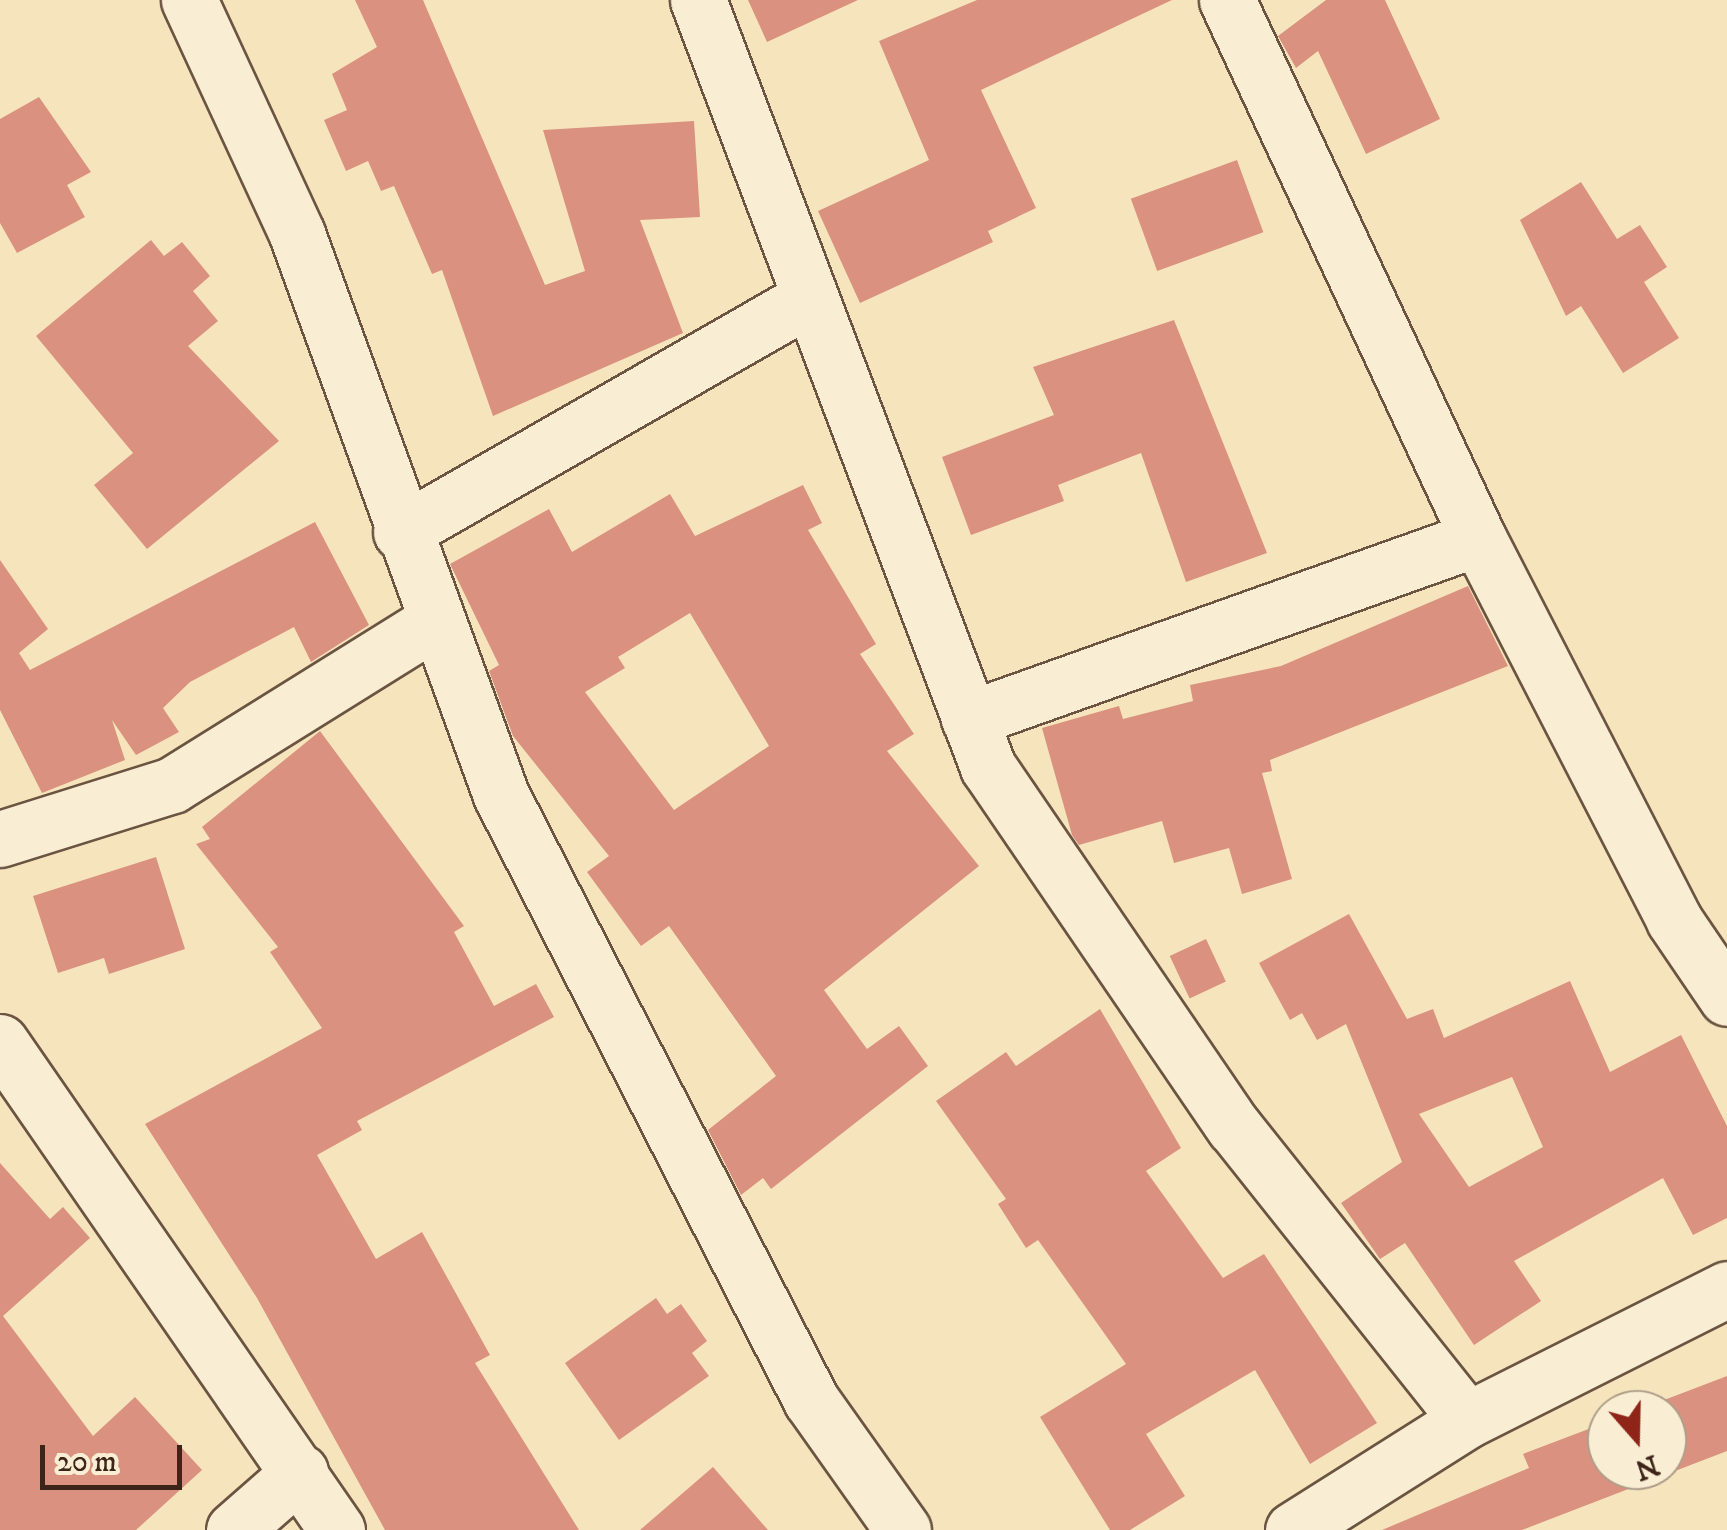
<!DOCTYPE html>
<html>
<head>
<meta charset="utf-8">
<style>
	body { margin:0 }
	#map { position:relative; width:1727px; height:1530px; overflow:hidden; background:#f6e5bc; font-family:"IM FELL DW Pica",serif }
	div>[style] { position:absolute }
	.building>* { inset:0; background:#da9180; transform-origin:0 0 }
	.roads { filter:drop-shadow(2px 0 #6b5442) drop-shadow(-2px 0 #6b5442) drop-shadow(0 2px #6b5442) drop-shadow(0 -2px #6b5442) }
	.minor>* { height:55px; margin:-27.5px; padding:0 27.5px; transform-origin:27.5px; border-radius:27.5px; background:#f9eed3 }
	span { translate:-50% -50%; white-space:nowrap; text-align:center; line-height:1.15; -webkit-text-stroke:9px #f9eed3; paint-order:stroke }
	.north { position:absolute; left:1587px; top:1390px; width:100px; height:100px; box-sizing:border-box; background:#f9eed3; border:2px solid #ae9d89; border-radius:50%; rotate:160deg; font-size:28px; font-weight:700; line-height:40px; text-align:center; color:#3d2419 }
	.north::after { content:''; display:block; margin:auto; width:35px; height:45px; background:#8f2418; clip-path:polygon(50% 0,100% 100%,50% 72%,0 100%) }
	.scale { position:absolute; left:40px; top:1445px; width:142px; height:45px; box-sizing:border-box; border:5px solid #3d2419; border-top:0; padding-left:12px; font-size:30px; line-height:35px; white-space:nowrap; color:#3d2419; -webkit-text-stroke:8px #f9eed3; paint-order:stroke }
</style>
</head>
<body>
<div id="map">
	<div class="building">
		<div style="clip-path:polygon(355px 0,423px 0,545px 285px,585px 271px,543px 130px,694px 121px,700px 217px,640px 220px,683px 333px,493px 416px,442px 270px,432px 274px,394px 186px,381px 191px,368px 161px,346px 171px,324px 120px,347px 110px,332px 74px,377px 47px)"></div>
		<div style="clip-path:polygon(748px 0,858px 0,767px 42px)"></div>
		<div style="clip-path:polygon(977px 0,1172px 0,981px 90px,1036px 208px,988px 231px,993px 242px,860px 303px,818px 211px,929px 160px,879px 41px)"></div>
		<div style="clip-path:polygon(1326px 0,1385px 0,1440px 119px,1366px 154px,1318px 51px,1296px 68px,1278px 36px)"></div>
		<div style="clip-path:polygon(39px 97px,91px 172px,67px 185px,85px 217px,17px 253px,0 223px,0 119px)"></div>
		<div style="left:1237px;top:160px;width:77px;height:113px;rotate:70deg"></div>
		<div style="clip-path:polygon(1581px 182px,1617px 239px,1640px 225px,1667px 267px,1644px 282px,1679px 338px,1623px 373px,1581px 306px,1566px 316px,1520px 220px)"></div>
		<div style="clip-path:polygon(151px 240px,164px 256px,182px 242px,210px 276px,193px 291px,218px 321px,188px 346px,279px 441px,147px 549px,94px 485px,133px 453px,36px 336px)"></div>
		<div style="clip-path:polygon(1174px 320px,1267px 553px,1186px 582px,1141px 453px,1058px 485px,1064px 501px,971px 535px,942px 457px,1054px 415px,1033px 367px)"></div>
		<div style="clip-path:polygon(evenodd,803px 485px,822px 523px,808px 530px,876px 644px,860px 654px,914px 734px,887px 751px,979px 866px,824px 990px,867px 1049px,899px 1026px,928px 1066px,771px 1189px,763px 1178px,741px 1195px,708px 1130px,776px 1076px,669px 926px,641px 946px,587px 872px,609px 856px,513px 736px,489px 671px,499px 665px,450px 564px,549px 509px,572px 552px,670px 494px,695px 536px,803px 485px,690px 613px,769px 746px,674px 810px,585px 692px,625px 668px,618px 657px,690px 613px)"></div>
		<div style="clip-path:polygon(315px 522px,369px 625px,311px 662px,294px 627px,190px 682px,163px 708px,179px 732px,136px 755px,112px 720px,125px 760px,42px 793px,0 710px,0 560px,48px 629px,19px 653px,30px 670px)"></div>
		<div style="clip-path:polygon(1468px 586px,1508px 666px,1270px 760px,1272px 771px,1262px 773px,1292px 879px,1242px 894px,1229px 848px,1174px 863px,1162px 821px,1079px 845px,1072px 835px,1042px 728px,1119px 706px,1123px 719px,1193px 701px,1190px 685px,1281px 666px)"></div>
		<div style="clip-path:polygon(320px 731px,464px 926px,454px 932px,494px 1006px,536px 984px,554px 1017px,357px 1121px,362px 1130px,317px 1155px,376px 1259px,422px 1232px,490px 1355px,475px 1363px,579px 1530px,385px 1530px,257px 1298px,145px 1124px,322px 1028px,270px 952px,278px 947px,196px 844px,210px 839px,202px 827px)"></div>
		<div style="clip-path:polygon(156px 857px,185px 949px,109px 974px,104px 958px,58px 973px,33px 896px)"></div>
		<div style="clip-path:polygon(evenodd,1349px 914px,1407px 1019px,1433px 1009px,1444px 1038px,1570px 981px,1610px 1072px,1681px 1035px,1727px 1126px,1727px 1218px,1693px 1235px,1663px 1178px,1514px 1261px,1541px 1301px,1474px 1345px,1405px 1243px,1380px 1259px,1341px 1203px,1402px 1162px,1346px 1024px,1317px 1040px,1302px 1013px,1290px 1020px,1259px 963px,1349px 914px,1512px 1077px,1543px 1147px,1469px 1187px,1419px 1114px,1512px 1077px)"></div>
		<div style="left:1206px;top:939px;width:47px;height:40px;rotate:65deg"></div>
		<div style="clip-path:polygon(1100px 1009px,1181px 1148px,1146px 1171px,1223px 1278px,1264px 1254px,1377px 1423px,1310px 1464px,1255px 1370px,1146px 1434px,1185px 1496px,1130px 1530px,1110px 1530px,1040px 1417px,1126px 1364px,1038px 1240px,1026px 1248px,998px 1204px,1006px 1199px,936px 1101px,1006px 1052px,1016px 1066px)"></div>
		<div style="clip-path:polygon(0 1163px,50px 1219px,63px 1207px,90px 1238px,3px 1316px,93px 1436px,135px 1397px,202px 1470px,136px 1530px,0 1530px)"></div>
		<div style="clip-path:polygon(656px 1298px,667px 1314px,681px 1304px,707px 1341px,692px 1353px,709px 1376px,619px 1440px,565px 1363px)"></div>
		<div style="clip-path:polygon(1727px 1376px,1727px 1451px,1522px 1530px,1382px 1530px,1529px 1468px,1523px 1454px,1607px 1422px,1607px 1470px,1667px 1470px,1667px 1410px,1638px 1410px)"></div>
		<div style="clip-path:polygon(713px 1467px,768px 1530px,640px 1530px)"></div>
	</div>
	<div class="roads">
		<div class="minor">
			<div style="left:189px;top:0;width:258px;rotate:65.2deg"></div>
			<div style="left:297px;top:234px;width:597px;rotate:70.02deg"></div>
			<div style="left:501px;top:795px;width:680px;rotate:62.87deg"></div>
			<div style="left:811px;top:1400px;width:159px;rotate:54.7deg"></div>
			<div style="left:698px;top:0;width:820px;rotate:69.29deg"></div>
			<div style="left:988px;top:767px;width:436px;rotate:55.7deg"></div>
			<div style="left:1234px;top:1127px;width:374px;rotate:51.5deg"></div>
			<div style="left:1227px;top:0;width:594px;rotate:64.99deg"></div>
			<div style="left:1478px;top:538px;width:429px;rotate:62.8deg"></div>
			<div style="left:1674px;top:920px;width:94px;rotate:55.8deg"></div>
			<div style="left:401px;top:532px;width:470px;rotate:-29.8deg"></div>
			<div style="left:969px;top:719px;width:540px;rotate:-19.58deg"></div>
			<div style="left:0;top:839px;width:180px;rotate:-17.4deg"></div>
			<div style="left:172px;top:785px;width:310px;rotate:-31.9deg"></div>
			<div style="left:0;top:1042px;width:593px;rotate:55.37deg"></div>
			<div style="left:234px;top:1530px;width:88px;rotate:-41.3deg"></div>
			<div style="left:1293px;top:1530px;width:206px;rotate:-32.3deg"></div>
			<div style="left:1467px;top:1420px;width:291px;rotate:-26.7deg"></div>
		</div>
	</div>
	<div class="north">N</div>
	<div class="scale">20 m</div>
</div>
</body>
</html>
